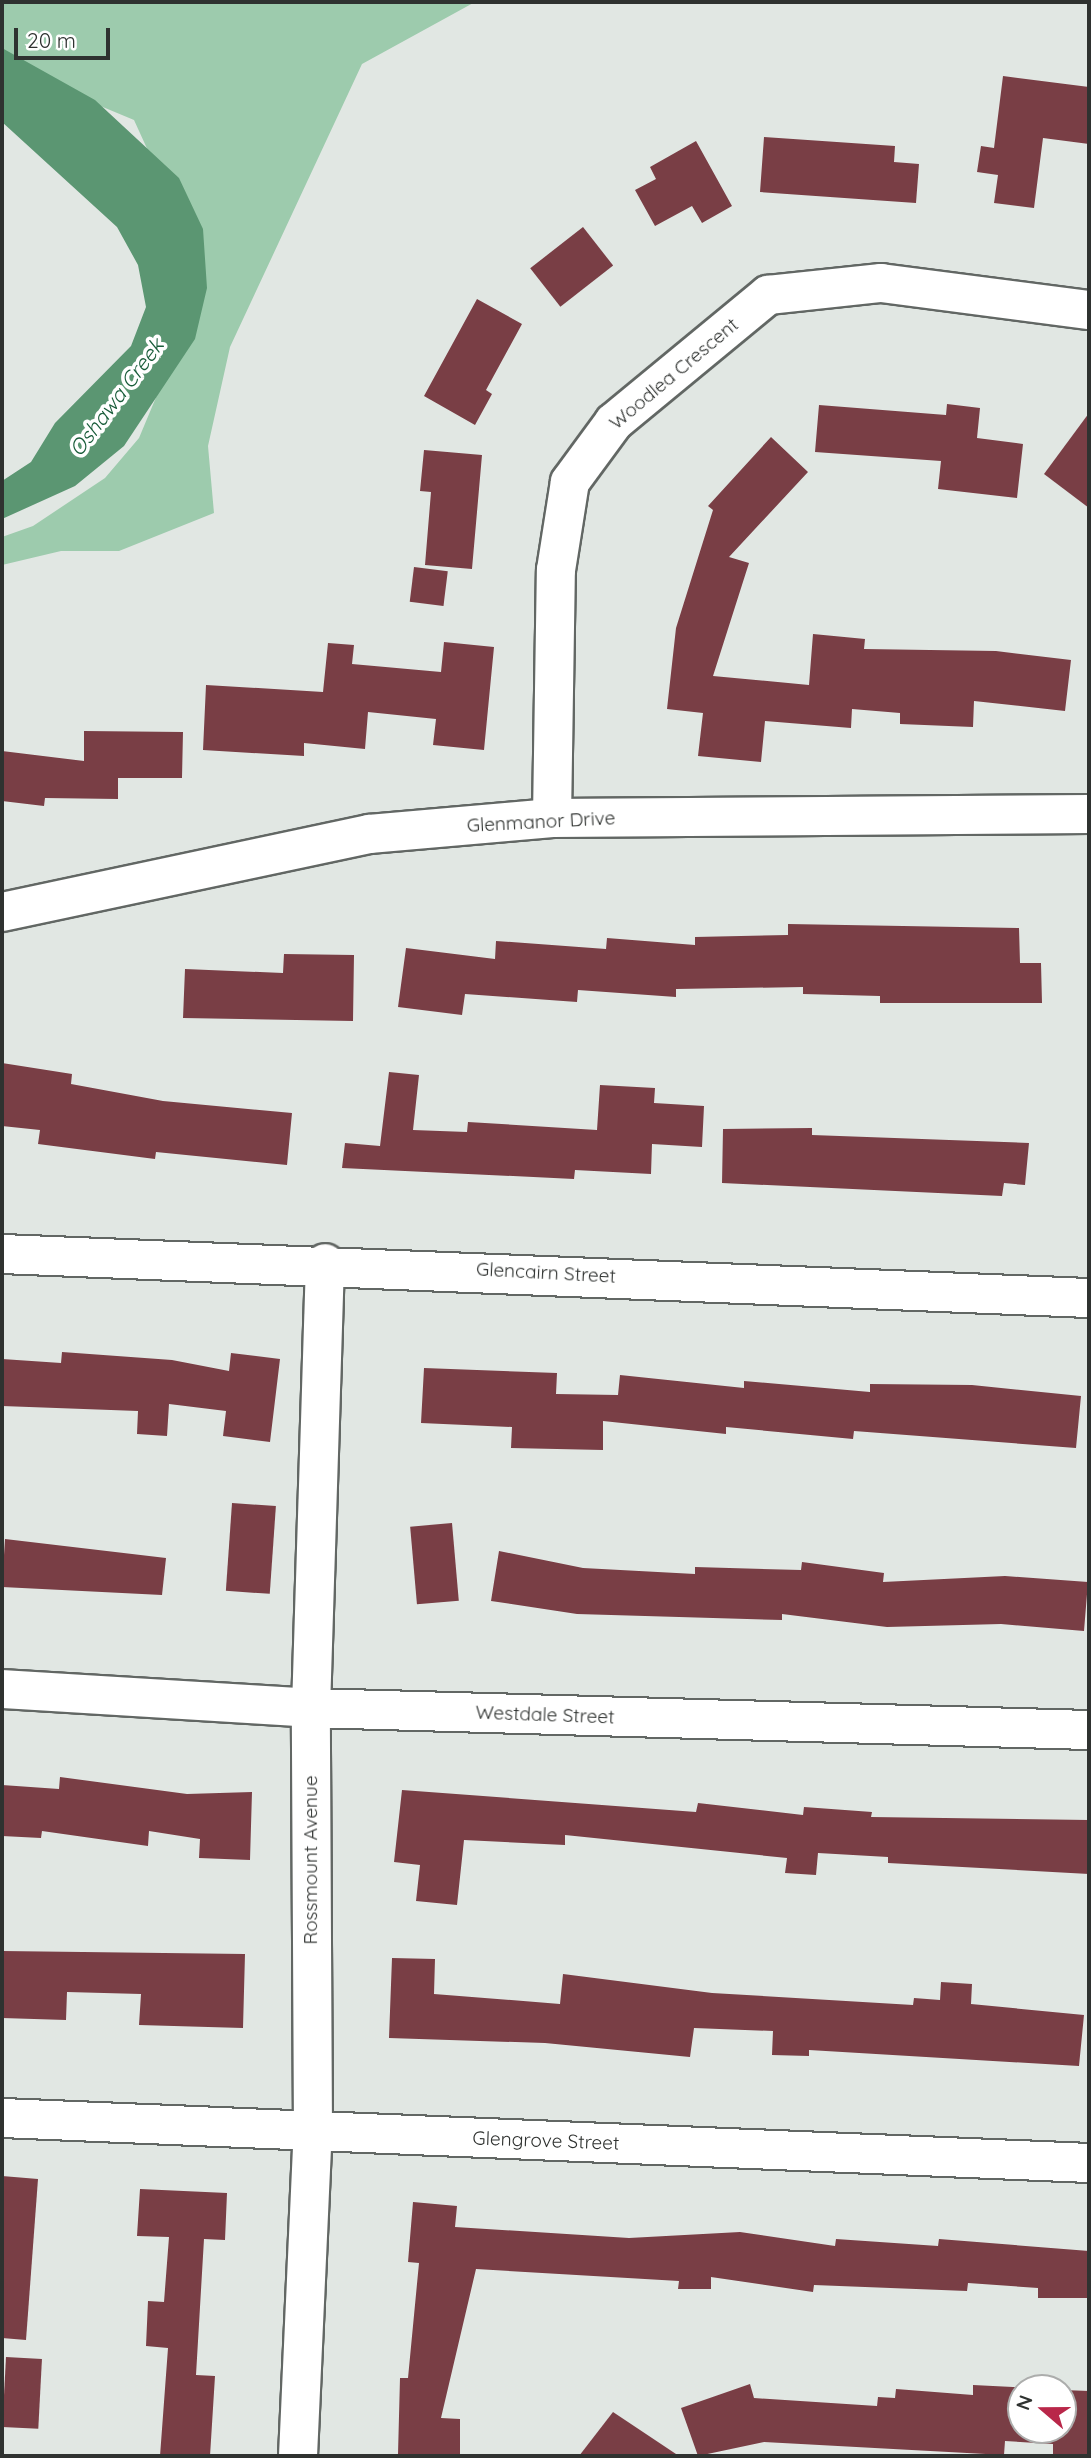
<!DOCTYPE html>
<html>
<head>
<meta charset="utf-8">
<style>
	body { margin:0 }
	#map { position:relative; width:1091px; height:2458px; overflow:hidden; background:#e1e7e3; font-family:Quicksand,sans-serif }
	div>[style] { position:absolute }
	.green>* { inset:0; background:#9dcbad }
	.water>* { inset:0; background:#5b9672 }
	.building>* { inset:0; background:#793e45; transform-origin:0 0 }
	.roads { filter:drop-shadow(2px 0 #626764) drop-shadow(-2px 0 #626764) drop-shadow(0 2px #626764) drop-shadow(0 -2px #626764) }
	.minor>* { height:38px; margin:-19px; padding:0 19px; transform-origin:19px; border-radius:19px; background:#fff }
	span { translate:-50% -50%; white-space:nowrap; text-align:center; line-height:1.15; -webkit-text-stroke:7px #fff; paint-order:stroke }
	.street-label { font-size:19px; color:#2f3230 }
	.water-label { font-size:21px; color:#195d3a; font-style:italic }
	.frame { position:absolute; inset:0; border:4px solid #2f3230; pointer-events:none }
	.north { position:absolute; left:1007px; top:2374px; width:70px; height:70px; box-sizing:border-box; background:#fff; border:2px solid #acadac; border-radius:50%; rotate:290deg; font-size:19px; font-weight:700; line-height:28px; text-align:center; color:#2f3230 }
	.north::after { content:''; display:block; margin:auto; width:24px; height:32px; background:#b92749; clip-path:polygon(50% 0,100% 100%,50% 72%,0 100%) }
	.scale { position:absolute; left:14px; top:28px; width:96px; height:32px; box-sizing:border-box; border:4px solid #2f3230; border-top:0; padding-left:9px; font-size:21px; line-height:24px; white-space:nowrap; color:#2f3230; -webkit-text-stroke:5px #fff; paint-order:stroke }
</style>
</head>
<body>
<div id="map">
	<div class="green">
		<div style="clip-path:polygon(2px 2px,475px 2px,362px 64px,230px 347px,208px 446px,214px 513px,119px 551px,61px 551px,2px 565px,2px 537px,33px 526px,105px 478px,139px 438px,193px 309px,191px 245px,134px 120px,2px 65px)"></div>
	</div>
	<div class="water">
		<div style="clip-path:polygon(2px 48px,95px 100px,179px 178px,203px 229px,207px 288px,195px 339px,124px 446px,75px 486px,2px 519px,2px 481px,31px 462px,55px 423px,131px 346px,146px 307px,138px 265px,117px 227px,2px 122px)"></div>
	</div>
	<div class="building">
		<div style="clip-path:polygon(1003px 76px,1089px 87px,1089px 144px,1043px 138px,1034px 208px,994px 203px,998px 175px,977px 172px,981px 146px,994px 148px)"></div>
		<div style="clip-path:polygon(764px 137px,895px 146px,894px 162px,919px 164px,916px 203px,760px 192px)"></div>
		<div style="clip-path:polygon(696px 141px,732px 206px,702px 223px,692px 206px,655px 226px,635px 190px,656px 179px,650px 167px)"></div>
		<div style="left:583px;top:227px;width:49px;height:67px;rotate:52deg"></div>
		<div style="clip-path:polygon(477px 299px,522px 324px,486px 390px,492px 394px,475px 425px,424px 396px)"></div>
		<div style="clip-path:polygon(947px 404px,980px 408px,977px 438px,1023px 444px,1017px 498px,938px 489px,941px 461px,815px 452px,819px 405px,946px 415px)"></div>
		<div style="clip-path:polygon(1089px 413px,1089px 508px,1044px 474px)"></div>
		<div style="clip-path:polygon(771px 437px,808px 472px,729px 557px,749px 563px,713px 676px,809px 685px,813px 634px,865px 639px,864px 649px,996px 651px,1071px 660px,1065px 711px,974px 701px,973px 727px,900px 724px,900px 713px,852px 709px,851px 728px,765px 721px,761px 762px,698px 756px,703px 713px,667px 709px,676px 628px,713px 510px,708px 506px)"></div>
		<div style="clip-path:polygon(424px 450px,482px 455px,472px 569px,425px 565px,431px 492px,420px 491px)"></div>
		<div style="left:414px;top:567px;width:34px;height:35px;rotate:7deg"></div>
		<div style="clip-path:polygon(444px 642px,494px 647px,484px 750px,433px 745px,436px 719px,368px 712px,365px 749px,304px 743px,304px 756px,203px 750px,206px 685px,323px 692px,328px 643px,354px 645px,352px 664px,441px 672px)"></div>
		<div style="clip-path:polygon(84px 731px,183px 732px,182px 778px,118px 778px,118px 799px,45px 798px,44px 806px,2px 801px,2px 751px,84px 761px)"></div>
		<div style="clip-path:polygon(788px 924px,1019px 928px,1020px 963px,1041px 963px,1042px 1003px,880px 1003px,880px 996px,803px 994px,803px 987px,676px 989px,676px 997px,578px 990px,577px 1002px,465px 994px,462px 1015px,398px 1007px,406px 948px,495px 959px,496px 941px,606px 949px,607px 938px,695px 945px,695px 937px,788px 935px)"></div>
		<div style="clip-path:polygon(284px 954px,354px 955px,353px 1021px,183px 1018px,185px 969px,283px 973px)"></div>
		<div style="clip-path:polygon(2px 1063px,72px 1074px,71px 1084px,163px 1101px,292px 1113px,287px 1165px,156px 1152px,155px 1159px,38px 1144px,40px 1130px,2px 1126px)"></div>
		<div style="clip-path:polygon(389px 1072px,419px 1075px,413px 1130px,467px 1132px,468px 1122px,597px 1130px,600px 1085px,655px 1088px,654px 1103px,704px 1106px,702px 1147px,652px 1144px,651px 1174px,575px 1170px,574px 1179px,342px 1168px,345px 1143px,380px 1146px)"></div>
		<div style="clip-path:polygon(812px 1128px,812px 1135px,1029px 1143px,1025px 1185px,1004px 1183px,1002px 1196px,722px 1183px,723px 1129px)"></div>
		<div style="clip-path:polygon(62px 1352px,172px 1360px,229px 1371px,231px 1353px,280px 1359px,270px 1442px,223px 1436px,226px 1411px,169px 1404px,167px 1436px,137px 1434px,138px 1411px,2px 1406px,2px 1359px,61px 1363px)"></div>
		<div style="clip-path:polygon(424px 1368px,557px 1373px,556px 1394px,618px 1395px,620px 1375px,744px 1388px,744px 1381px,870px 1392px,870px 1384px,972px 1385px,1081px 1396px,1076px 1448px,854px 1431px,853px 1439px,726px 1427px,726px 1434px,603px 1421px,603px 1450px,511px 1448px,512px 1427px,421px 1423px)"></div>
		<div style="left:232px;top:1503px;width:44px;height:88px;rotate:4deg"></div>
		<div style="left:452px;top:1523px;width:78px;height:42px;rotate:85deg"></div>
		<div style="clip-path:polygon(5px 1539px,166px 1558px,162px 1595px,2px 1587px)"></div>
		<div style="clip-path:polygon(499px 1551px,583px 1568px,695px 1574px,695px 1567px,801px 1570px,802px 1562px,884px 1573px,883px 1582px,1005px 1576px,1088px 1582px,1084px 1631px,1001px 1624px,887px 1627px,782px 1614px,782px 1620px,577px 1614px,491px 1601px)"></div>
		<div style="clip-path:polygon(60px 1777px,187px 1794px,252px 1792px,250px 1860px,199px 1858px,200px 1839px,149px 1831px,148px 1846px,42px 1831px,41px 1838px,2px 1836px,2px 1785px,59px 1789px)"></div>
		<div style="clip-path:polygon(402px 1790px,696px 1812px,698px 1803px,803px 1815px,804px 1807px,872px 1812px,871px 1817px,1089px 1820px,1089px 1874px,888px 1863px,888px 1857px,818px 1853px,816px 1875px,785px 1873px,787px 1858px,565px 1835px,565px 1845px,464px 1840px,457px 1905px,416px 1901px,420px 1865px,394px 1862px)"></div>
		<div style="clip-path:polygon(2px 1951px,245px 1954px,243px 2028px,139px 2025px,141px 1994px,67px 1992px,66px 2020px,2px 2018px)"></div>
		<div style="clip-path:polygon(392px 1958px,435px 1959px,434px 1994px,560px 2004px,563px 1974px,712px 1993px,913px 2005px,914px 1998px,940px 2000px,941px 1982px,972px 1984px,971px 2004px,1084px 2015px,1079px 2066px,809px 2050px,809px 2056px,772px 2055px,773px 2031px,694px 2028px,690px 2057px,545px 2043px,389px 2038px)"></div>
		<div style="clip-path:polygon(2px 2176px,38px 2179px,26px 2340px,2px 2338px)"></div>
		<div style="clip-path:polygon(140px 2189px,227px 2193px,225px 2240px,204px 2239px,196px 2375px,215px 2376px,210px 2456px,160px 2456px,168px 2348px,146px 2346px,148px 2301px,164px 2302px,169px 2237px,137px 2236px)"></div>
		<div style="clip-path:polygon(413px 2202px,457px 2206px,455px 2227px,629px 2238px,740px 2232px,835px 2246px,836px 2239px,938px 2246px,939px 2239px,1089px 2251px,1089px 2298px,1038px 2298px,1038px 2288px,968px 2283px,967px 2291px,814px 2285px,813px 2292px,711px 2277px,711px 2289px,678px 2289px,679px 2281px,476px 2269px,441px 2418px,460px 2419px,460px 2456px,398px 2454px,400px 2378px,408px 2378px,419px 2263px,408px 2262px)"></div>
		<div style="left:6px;top:2357px;width:36px;height:70px;rotate:3deg"></div>
		<div style="clip-path:polygon(750px 2384px,754px 2398px,877px 2406px,878px 2397px,895px 2398px,896px 2389px,973px 2395px,973px 2385px,1035px 2388px,1021px 2388px,1021px 2430px,1063px 2430px,1063px 2390px,1089px 2391px,1089px 2456px,1053px 2456px,1053px 2444px,1005px 2441px,1004px 2455px,764px 2442px,698px 2456px,681px 2408px)"></div>
		<div style="clip-path:polygon(613px 2412px,679px 2456px,579px 2456px)"></div>
	</div>
	<div class="roads">
		<div class="minor">
			<div style="left:552px;top:818px;width:248px;rotate:-89.1deg"></div>
			<div style="left:556px;top:570px;width:89px;rotate:-81deg"></div>
			<div style="left:570px;top:482px;width:74px;rotate:-53.7deg"></div>
			<div style="left:614px;top:422px;width:200px;rotate:-39.5deg"></div>
			<div style="left:768px;top:295px;width:114px;rotate:-6.1deg"></div>
			<div style="left:881px;top:283px;width:210px;rotate:7.4deg"></div>
			<div style="left:2px;top:912px;width:375px;rotate:-12deg"></div>
			<div style="left:369px;top:834px;width:184px;rotate:-5deg"></div>
			<div style="left:552px;top:818px;width:537px;rotate:-0.43deg"></div>
			<div style="left:2px;top:1254px;width:1088px;rotate:2.32deg"></div>
			<div style="left:2px;top:1689px;width:310px;rotate:3.5deg"></div>
			<div style="left:311px;top:1708px;width:778px;rotate:1.62deg"></div>
			<div style="left:2px;top:2118px;width:1088px;rotate:2.37deg"></div>
			<div style="left:298px;top:2456px;width:325px;rotate:-87.4deg"></div>
			<div style="left:313px;top:2131px;width:423px;rotate:-90.3deg"></div>
			<div style="left:311px;top:1708px;width:445px;rotate:-88.2deg"></div>
		</div>
	</div>
	<div class="street-label">
		<span style="left:674px;top:374px;rotate:-40deg">Woodlea Crescent</span>
		<span style="left:541px;top:822px;rotate:-3deg">Glenmanor Drive</span>
		<span style="left:546px;top:1273px;rotate:3deg">Glencairn Street</span>
		<span style="left:545px;top:1715px;rotate:2deg">Westdale Street</span>
		<span style="left:311px;top:1860px;rotate:-90deg">Rossmount Avenue</span>
		<span style="left:546px;top:2141px;rotate:2deg">Glengrove Street</span>
	</div>
	<div class="water-label">
		<span style="left:116px;top:397px;rotate:-53deg">Oshawa Creek</span>
	</div>
	<div class="frame"></div>
	<div class="north">N</div>
	<div class="scale">20 m</div>
</div>
</body>
</html>
